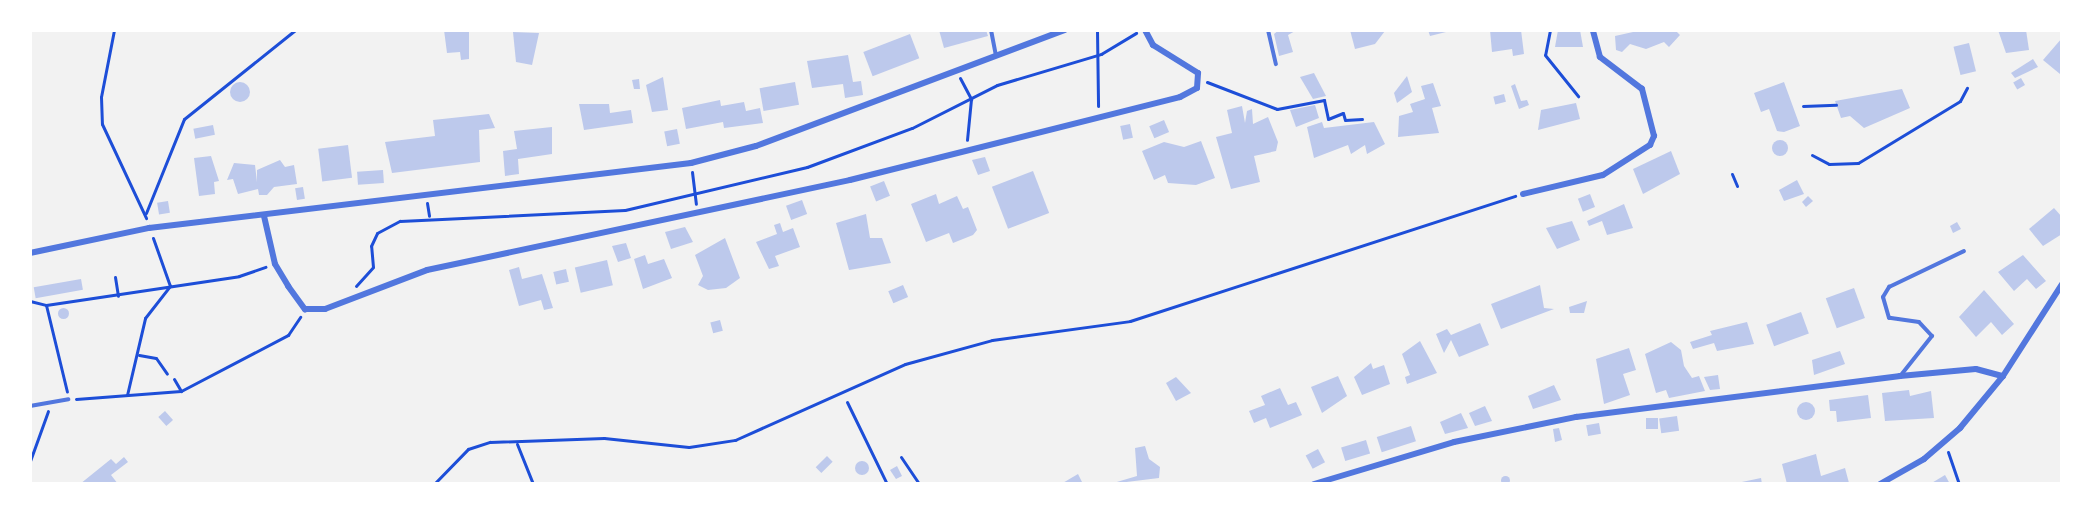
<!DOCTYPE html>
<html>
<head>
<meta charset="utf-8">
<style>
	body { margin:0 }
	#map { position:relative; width:2092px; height:514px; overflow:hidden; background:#f2f2f2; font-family:"Fira Sans",sans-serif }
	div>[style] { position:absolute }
	.building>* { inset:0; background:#bdc9ec; transform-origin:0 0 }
	.round { border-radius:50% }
	.path>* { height:3px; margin:-1.5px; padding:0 1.5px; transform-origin:1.5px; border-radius:1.5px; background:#1d4ed8 }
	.service>* { height:4px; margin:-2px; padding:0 2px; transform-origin:2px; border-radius:2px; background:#5277de }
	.minor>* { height:6px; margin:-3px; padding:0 3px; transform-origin:3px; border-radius:3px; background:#5277de }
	span { translate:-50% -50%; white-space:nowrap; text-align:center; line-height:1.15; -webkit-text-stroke:6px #fff; paint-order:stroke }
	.frame { position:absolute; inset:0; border:32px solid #fff; pointer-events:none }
</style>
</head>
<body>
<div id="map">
	<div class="building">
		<div style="clip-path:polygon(444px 30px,469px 30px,469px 59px,461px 60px,460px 52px,447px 53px)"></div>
		<div style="clip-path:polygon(939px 30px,986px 30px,988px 36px,944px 48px)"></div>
		<div style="clip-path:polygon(1279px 30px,1297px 30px,1288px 35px,1293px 52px,1279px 56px,1274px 34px)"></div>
		<div style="clip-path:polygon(1350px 30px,1385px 30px,1385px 31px,1375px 44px,1355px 49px)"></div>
		<div style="clip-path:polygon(1428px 30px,1454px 30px,1430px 36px)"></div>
		<div style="clip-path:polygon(1490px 30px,1521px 30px,1524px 54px,1513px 56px,1512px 49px,1492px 52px)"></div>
		<div style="clip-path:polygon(1558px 30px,1580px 30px,1583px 47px,1555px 47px)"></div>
		<div style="clip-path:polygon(1642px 30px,1675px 30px,1680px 35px,1669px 47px,1664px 42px,1646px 49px,1630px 44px,1622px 52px,1616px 50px,1615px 36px)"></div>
		<div style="clip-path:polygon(1998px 30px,2026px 30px,2029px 50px,2006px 53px)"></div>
		<div style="clip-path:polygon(513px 32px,539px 33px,532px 65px,516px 62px)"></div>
		<div style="left:910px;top:34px;width:26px;height:50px;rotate:69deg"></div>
		<div style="clip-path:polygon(2062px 38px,2062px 72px,2060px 74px,2043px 60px)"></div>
		<div style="left:1969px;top:43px;width:29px;height:16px;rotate:76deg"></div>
		<div style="clip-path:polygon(848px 55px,853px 82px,861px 81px,863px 95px,845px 98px,843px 84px,812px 88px,807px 61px)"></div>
		<div style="clip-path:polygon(2033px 59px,2038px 67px,2015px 78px,2011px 73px)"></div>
		<div style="clip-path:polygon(1314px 73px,1326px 96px,1313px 99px,1300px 77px)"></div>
		<div style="clip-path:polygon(1407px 76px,1412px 92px,1397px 103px,1394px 93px)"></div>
		<div style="clip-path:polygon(663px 77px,668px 110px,652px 112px,646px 85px)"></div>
		<div style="left:2021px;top:78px;width:8px;height:9px;rotate:60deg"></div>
		<div style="clip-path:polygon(639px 79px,640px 89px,634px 89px,632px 80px)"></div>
		<div style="left:795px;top:82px;width:23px;height:36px;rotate:80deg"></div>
		<div style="clip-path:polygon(1784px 82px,1800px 126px,1784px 132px,1777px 131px,1769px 109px,1761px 112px,1754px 93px)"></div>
		<div class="round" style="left:230px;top:82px;width:20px;height:20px"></div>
		<div style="clip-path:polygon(1433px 83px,1441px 106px,1432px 108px,1439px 133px,1398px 137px,1399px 116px,1413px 112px,1410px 104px,1425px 99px,1421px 86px)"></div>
		<div style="clip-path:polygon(1515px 84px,1521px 101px,1527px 100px,1529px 105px,1519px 109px,1511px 86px)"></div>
		<div style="clip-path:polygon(1902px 89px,1910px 108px,1864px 128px,1850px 116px,1841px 118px,1835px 101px)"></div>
		<div style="left:1504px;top:94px;width:8px;height:11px;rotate:76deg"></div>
		<div style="clip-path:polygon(720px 100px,721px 106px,744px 102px,746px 111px,760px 108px,763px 123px,724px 128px,723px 122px,686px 129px,682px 108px)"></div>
		<div style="clip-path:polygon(1576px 103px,1580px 119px,1538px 130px,1541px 110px)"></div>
		<div style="clip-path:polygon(579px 104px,609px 104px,610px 113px,631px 110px,633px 123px,584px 130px)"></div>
		<div style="clip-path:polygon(1315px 105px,1319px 118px,1296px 127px,1290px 110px)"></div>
		<div style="clip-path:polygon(1242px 106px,1245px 123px,1247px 111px,1252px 109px,1253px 124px,1268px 117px,1278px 142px,1276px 151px,1254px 156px,1260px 182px,1231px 189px,1216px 137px,1232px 133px,1227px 110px)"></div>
		<div style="clip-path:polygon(489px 114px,495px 128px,479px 130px,480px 162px,392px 173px,385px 142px,435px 136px,433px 120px)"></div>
		<div style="left:1164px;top:120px;width:13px;height:16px;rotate:67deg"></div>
		<div style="clip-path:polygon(1322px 122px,1324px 128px,1374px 122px,1385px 144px,1367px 154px,1365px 145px,1351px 154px,1348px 145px,1314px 158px,1307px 127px)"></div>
		<div style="left:1130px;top:124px;width:14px;height:10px;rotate:78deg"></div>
		<div style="left:213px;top:125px;width:10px;height:20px;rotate:79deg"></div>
		<div style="clip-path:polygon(552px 127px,552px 154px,518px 159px,519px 174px,505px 176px,503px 151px,517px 149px,514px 131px)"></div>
		<div style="left:677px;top:129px;width:15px;height:13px;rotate:79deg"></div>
		<div class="round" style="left:1772px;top:140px;width:16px;height:16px"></div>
		<div style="clip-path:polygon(1201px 141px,1215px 178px,1196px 185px,1168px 183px,1165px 175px,1154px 180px,1142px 151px,1164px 142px,1184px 147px)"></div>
		<div style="left:348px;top:145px;width:33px;height:30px;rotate:83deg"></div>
		<div style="clip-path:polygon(1671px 151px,1680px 174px,1643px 194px,1633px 169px)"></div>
		<div style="clip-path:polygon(211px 156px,219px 181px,214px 182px,215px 194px,199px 196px,194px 158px)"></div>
		<div style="clip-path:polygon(985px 157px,990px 171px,978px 175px,972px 160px)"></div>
		<div style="clip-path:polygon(280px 160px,285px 167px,294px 165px,297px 184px,274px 187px,267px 195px,259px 195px,258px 189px,238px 194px,233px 179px,227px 180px,234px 163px,255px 165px,257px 182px,257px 170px)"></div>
		<div style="left:383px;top:170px;width:13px;height:26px;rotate:86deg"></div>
		<div style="left:1033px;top:171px;width:45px;height:44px;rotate:69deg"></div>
		<div style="clip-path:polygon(1797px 180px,1804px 194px,1784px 201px,1779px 190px)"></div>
		<div style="left:884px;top:181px;width:16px;height:15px;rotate:68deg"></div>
		<div style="left:303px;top:187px;width:12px;height:8px;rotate:81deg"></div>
		<div style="clip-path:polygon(936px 194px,939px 204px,957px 196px,963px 209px,968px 207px,977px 230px,973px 235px,953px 243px,949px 233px,926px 242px,911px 204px)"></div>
		<div style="left:1590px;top:194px;width:14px;height:13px;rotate:69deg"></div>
		<div style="clip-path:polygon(1808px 196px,1813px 201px,1806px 207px,1802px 202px)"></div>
		<div style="left:802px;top:200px;width:15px;height:17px;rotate:70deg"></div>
		<div style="left:168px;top:201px;width:12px;height:11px;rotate:81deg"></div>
		<div style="clip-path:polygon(1624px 204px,1633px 228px,1607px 235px,1602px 221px,1589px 226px,1587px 221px)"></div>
		<div style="clip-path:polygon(2054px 208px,2062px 217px,2062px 234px,2043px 246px,2029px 229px)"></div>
		<div style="clip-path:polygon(866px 214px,870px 238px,882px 238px,891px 263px,849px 270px,836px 223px)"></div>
		<div style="clip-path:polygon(1572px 221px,1580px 240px,1557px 249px,1546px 228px)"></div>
		<div style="clip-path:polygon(1957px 222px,1961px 229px,1953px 233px,1950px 226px)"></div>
		<div style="clip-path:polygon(780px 223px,783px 232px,793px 228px,800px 247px,775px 256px,779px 266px,769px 269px,756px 242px,777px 234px,774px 225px)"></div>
		<div style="clip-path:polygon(685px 227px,693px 242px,671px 249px,665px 232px)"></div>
		<div style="clip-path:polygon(725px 238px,740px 278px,726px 288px,708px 290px,698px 285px,703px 276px,695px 255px)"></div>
		<div style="clip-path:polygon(626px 243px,631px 258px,618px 262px,612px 246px)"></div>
		<div style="clip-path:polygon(645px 255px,648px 264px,664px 259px,672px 278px,643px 289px,634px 259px)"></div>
		<div style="clip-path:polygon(2023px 255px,2046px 281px,2036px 289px,2027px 279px,2014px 291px,1998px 272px)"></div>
		<div style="left:607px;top:260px;width:26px;height:33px;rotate:77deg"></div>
		<div style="clip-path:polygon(519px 267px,522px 279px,542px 274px,553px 308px,544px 310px,541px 300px,519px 306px,509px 270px)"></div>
		<div style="left:566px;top:269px;width:13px;height:13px;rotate:77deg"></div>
		<div style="left:81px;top:279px;width:11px;height:48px;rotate:80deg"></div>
		<div style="left:903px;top:285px;width:13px;height:16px;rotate:67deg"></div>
		<div style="clip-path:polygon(1540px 285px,1544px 308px,1554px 309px,1501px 329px,1491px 304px)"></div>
		<div style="left:1854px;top:288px;width:32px;height:30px;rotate:70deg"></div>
		<div style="clip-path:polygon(1984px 290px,2014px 324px,2002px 335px,1991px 322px,1976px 337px,1959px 317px)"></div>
		<div style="clip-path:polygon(1587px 301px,1584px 313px,1570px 313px,1569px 307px)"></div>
		<div class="round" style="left:57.5px;top:307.5px;width:11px;height:11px"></div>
		<div style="left:1801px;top:312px;width:23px;height:37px;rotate:70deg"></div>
		<div style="left:720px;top:320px;width:11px;height:10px;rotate:75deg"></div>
		<div style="clip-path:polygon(1747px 322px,1754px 344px,1717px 351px,1714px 343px,1693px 349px,1690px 342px,1712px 335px,1710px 331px)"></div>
		<div style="clip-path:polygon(1480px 323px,1489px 345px,1459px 357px,1451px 340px,1444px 353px,1436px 334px,1447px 329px,1451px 335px)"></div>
		<div style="clip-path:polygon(1420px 341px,1437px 373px,1407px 384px,1405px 377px,1410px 375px,1402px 354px)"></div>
		<div style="clip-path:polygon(1671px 342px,1681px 350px,1684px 366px,1692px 378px,1699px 376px,1705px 391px,1669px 398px,1666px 390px,1656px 393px,1645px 354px)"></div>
		<div style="clip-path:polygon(1629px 348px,1636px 370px,1623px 374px,1630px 395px,1604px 404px,1596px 359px)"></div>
		<div style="clip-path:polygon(1840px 351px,1845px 364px,1814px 375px,1812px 360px)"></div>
		<div style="clip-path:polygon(1371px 363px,1373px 369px,1384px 365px,1390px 384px,1362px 395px,1354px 377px)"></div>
		<div style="clip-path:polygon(1718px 375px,1720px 389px,1710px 390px,1704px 377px)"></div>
		<div style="clip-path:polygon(1338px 376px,1347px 396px,1322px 413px,1311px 387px)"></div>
		<div style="clip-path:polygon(1176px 377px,1191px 393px,1176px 401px,1166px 383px)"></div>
		<div style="clip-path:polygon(1554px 385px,1561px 400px,1533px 409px,1528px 396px)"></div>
		<div style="clip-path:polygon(1280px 388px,1288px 405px,1296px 402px,1302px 415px,1270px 428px,1266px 418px,1254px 423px,1249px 411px,1265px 405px,1261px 396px)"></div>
		<div style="clip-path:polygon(1909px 390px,1910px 396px,1931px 391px,1934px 418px,1885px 421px,1882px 393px)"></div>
		<div style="clip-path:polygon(1868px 395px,1871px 418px,1837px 422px,1836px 411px,1830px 411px,1829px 400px)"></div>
		<div class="round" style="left:1797px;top:402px;width:18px;height:18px"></div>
		<div style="clip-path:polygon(1485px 406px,1492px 421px,1475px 426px,1469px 413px)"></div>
		<div style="left:165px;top:411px;width:12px;height:9px;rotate:48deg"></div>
		<div style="clip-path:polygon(1461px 413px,1468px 428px,1445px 434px,1440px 422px)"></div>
		<div style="left:1677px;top:416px;width:15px;height:18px;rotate:82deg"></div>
		<div style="left:1658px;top:418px;width:11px;height:12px;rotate:90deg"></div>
		<div style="left:1599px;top:423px;width:11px;height:13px;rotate:80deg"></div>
		<div style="left:1411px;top:426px;width:16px;height:36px;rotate:72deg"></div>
		<div style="clip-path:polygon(1559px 428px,1562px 440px,1555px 442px,1553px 429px)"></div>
		<div style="left:1366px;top:440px;width:14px;height:26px;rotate:73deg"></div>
		<div style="clip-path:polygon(1145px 446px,1149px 459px,1160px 467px,1159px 478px,1110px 484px,1137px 476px,1135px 448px)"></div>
		<div style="left:1318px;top:449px;width:15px;height:14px;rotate:62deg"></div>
		<div style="clip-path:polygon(1816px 454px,1821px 476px,1845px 468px,1849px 483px,1787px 484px,1782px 464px)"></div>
		<div style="left:827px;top:456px;width:8px;height:16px;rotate:45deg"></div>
		<div style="clip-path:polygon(124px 457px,128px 462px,111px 475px,118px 484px,80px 484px,111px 459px,116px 464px)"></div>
		<div class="round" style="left:855px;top:461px;width:14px;height:14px"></div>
		<div style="clip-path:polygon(897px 466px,902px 476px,896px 479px,890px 470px)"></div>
		<div style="clip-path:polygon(1078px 474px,1083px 484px,1061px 484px)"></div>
		<div style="clip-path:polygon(1945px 475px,1950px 484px,1930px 484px)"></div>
		<div class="round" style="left:1500.5px;top:475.5px;width:9px;height:9px"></div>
		<div style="clip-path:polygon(1761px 478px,1762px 484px,1737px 484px,1737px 483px)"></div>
	</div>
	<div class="path">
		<div style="left:114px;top:30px;width:68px;rotate:101deg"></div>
		<div style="left:101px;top:97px;width:27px;rotate:88deg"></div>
		<div style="left:102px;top:124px;width:104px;rotate:64.9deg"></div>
		<div style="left:1097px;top:30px;width:76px;rotate:89.2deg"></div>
		<div style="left:1550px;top:30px;width:25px;rotate:101deg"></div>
		<div style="left:1545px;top:55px;width:53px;rotate:51.2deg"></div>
		<div style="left:960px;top:78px;width:24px;rotate:62deg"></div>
		<div style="left:971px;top:99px;width:41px;rotate:95.6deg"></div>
		<div style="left:1207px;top:82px;width:75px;rotate:21.1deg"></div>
		<div style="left:1277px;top:109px;width:48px;rotate:-10.8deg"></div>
		<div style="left:1324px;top:100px;width:19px;rotate:78deg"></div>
		<div style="left:1328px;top:119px;width:16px;rotate:-22deg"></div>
		<div style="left:1343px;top:113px;width:7px;rotate:74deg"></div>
		<div style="left:1345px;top:120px;width:17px;rotate:-3deg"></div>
		<div style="left:1803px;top:106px;width:33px;rotate:-2deg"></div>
		<div style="left:1812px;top:155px;width:19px;rotate:28deg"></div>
		<div style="left:1829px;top:164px;width:29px;rotate:-2deg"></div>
		<div style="left:1858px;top:163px;width:119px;rotate:-31.3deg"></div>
		<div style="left:1960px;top:101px;width:15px;rotate:-62deg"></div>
		<div style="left:692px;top:172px;width:32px;rotate:83deg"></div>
		<div style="left:1732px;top:174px;width:13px;rotate:67deg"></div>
		<div style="left:427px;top:203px;width:13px;rotate:81deg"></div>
		<div style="left:146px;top:213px;width:101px;rotate:-68deg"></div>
		<div style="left:184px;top:119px;width:142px;rotate:-38.7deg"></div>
		<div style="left:115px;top:277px;width:19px;rotate:81deg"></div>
		<div style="left:356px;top:286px;width:25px;rotate:-48deg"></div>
		<div style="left:373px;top:267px;width:21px;rotate:-95deg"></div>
		<div style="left:371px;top:246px;width:14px;rotate:-65deg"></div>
		<div style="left:377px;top:233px;width:26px;rotate:-28deg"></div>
		<div style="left:400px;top:221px;width:225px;rotate:-2.8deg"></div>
		<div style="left:625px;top:210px;width:187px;rotate:-13.3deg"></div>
		<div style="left:807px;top:167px;width:112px;rotate:-20.4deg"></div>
		<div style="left:912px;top:128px;width:95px;rotate:-26.8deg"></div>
		<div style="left:997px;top:85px;width:109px;rotate:-16.6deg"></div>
		<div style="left:1101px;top:54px;width:41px;rotate:-31deg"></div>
		<div style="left:30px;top:301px;width:16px;rotate:14deg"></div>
		<div style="left:46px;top:305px;width:89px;rotate:76.4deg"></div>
		<div style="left:46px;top:305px;width:195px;rotate:-8.5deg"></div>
		<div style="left:239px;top:276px;width:28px;rotate:-19deg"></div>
		<div style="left:139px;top:355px;width:17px;rotate:10deg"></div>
		<div style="left:156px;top:358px;width:19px;rotate:55deg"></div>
		<div style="left:174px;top:379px;width:14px;rotate:60deg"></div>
		<div style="left:127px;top:395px;width:79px;rotate:-76.8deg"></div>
		<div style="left:145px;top:318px;width:41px;rotate:-52deg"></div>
		<div style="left:170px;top:286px;width:51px;rotate:-109.5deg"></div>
		<div style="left:76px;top:399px;width:105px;rotate:-4.4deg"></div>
		<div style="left:181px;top:391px;width:121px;rotate:-27.6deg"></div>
		<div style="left:288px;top:335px;width:22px;rotate:-56deg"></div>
		<div style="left:847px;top:402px;width:91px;rotate:64deg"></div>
		<div style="left:517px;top:444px;width:43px;rotate:68.2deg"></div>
		<div style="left:1948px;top:452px;width:34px;rotate:71deg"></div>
		<div style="left:901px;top:457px;width:32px;rotate:56deg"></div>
		<div style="left:30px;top:461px;width:53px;rotate:-70.2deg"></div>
		<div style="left:434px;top:484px;width:49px;rotate:-45.8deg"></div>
		<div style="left:468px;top:449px;width:23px;rotate:-18deg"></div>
		<div style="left:490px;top:442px;width:114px;rotate:-2deg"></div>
		<div style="left:604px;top:438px;width:85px;rotate:6deg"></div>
		<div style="left:689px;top:447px;width:47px;rotate:-8.7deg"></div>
		<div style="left:735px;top:440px;width:186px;rotate:-24.1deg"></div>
		<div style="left:905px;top:364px;width:90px;rotate:-15.4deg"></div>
		<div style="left:992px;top:340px;width:139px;rotate:-7.8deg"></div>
		<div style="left:1130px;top:321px;width:405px;rotate:-18deg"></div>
	</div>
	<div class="service">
		<div style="left:991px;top:30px;width:26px;rotate:79deg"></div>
		<div style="left:1268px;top:30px;width:35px;rotate:77deg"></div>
		<div style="left:1901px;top:375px;width:50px;rotate:-51.5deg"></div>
		<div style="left:1932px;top:336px;width:19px;rotate:-133deg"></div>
		<div style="left:1919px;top:322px;width:30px;rotate:-172deg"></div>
		<div style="left:1889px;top:318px;width:22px;rotate:-106deg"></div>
		<div style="left:1883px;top:297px;width:12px;rotate:-59deg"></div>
		<div style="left:1889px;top:287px;width:83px;rotate:-25.6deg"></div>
		<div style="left:30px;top:406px;width:39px;rotate:-10deg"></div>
	</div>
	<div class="minor">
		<div style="left:1523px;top:194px;width:82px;rotate:-13.4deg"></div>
		<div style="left:1603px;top:175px;width:56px;rotate:-32.6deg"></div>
		<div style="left:1650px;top:145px;width:10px;rotate:-66deg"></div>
		<div style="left:1654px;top:136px;width:49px;rotate:-104.3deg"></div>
		<div style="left:1642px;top:89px;width:53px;rotate:-142.7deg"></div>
		<div style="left:1600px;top:57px;width:28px;rotate:-105deg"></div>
		<div style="left:264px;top:216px;width:49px;rotate:77.1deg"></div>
		<div style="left:275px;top:264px;width:26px;rotate:59deg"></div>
		<div style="left:288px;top:286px;width:29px;rotate:54deg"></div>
		<div style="left:305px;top:309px;width:20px"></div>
		<div style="left:325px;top:309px;width:109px;rotate:-20.9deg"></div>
		<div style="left:427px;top:270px;width:432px;rotate:-12deg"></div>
		<div style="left:850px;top:180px;width:340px;rotate:-14.1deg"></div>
		<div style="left:1180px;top:97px;width:19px;rotate:-28deg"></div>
		<div style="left:1197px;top:88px;width:15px;rotate:-86deg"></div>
		<div style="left:1198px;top:73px;width:53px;rotate:-148.1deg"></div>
		<div style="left:1153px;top:45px;width:17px;rotate:-118deg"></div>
		<div style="left:30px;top:253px;width:122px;rotate:-11.9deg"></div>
		<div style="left:149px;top:228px;width:546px;rotate:-6.84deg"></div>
		<div style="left:691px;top:163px;width:67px;rotate:-14.7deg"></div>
		<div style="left:756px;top:146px;width:330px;rotate:-20.6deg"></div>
		<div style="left:1314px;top:484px;width:146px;rotate:-16.7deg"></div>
		<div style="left:1454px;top:442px;width:125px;rotate:-11.6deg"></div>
		<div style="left:1576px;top:417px;width:327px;rotate:-7.2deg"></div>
		<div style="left:1900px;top:376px;width:76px;rotate:-5.3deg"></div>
		<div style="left:1976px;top:369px;width:28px;rotate:15deg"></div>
		<div style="left:1880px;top:484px;width:51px;rotate:-29.6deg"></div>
		<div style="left:1924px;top:459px;width:48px;rotate:-40.7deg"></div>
		<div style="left:1960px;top:428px;width:67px;rotate:-50.4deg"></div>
		<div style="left:2003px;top:376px;width:109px;rotate:-57.3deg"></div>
	</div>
	<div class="frame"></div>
</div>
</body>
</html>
